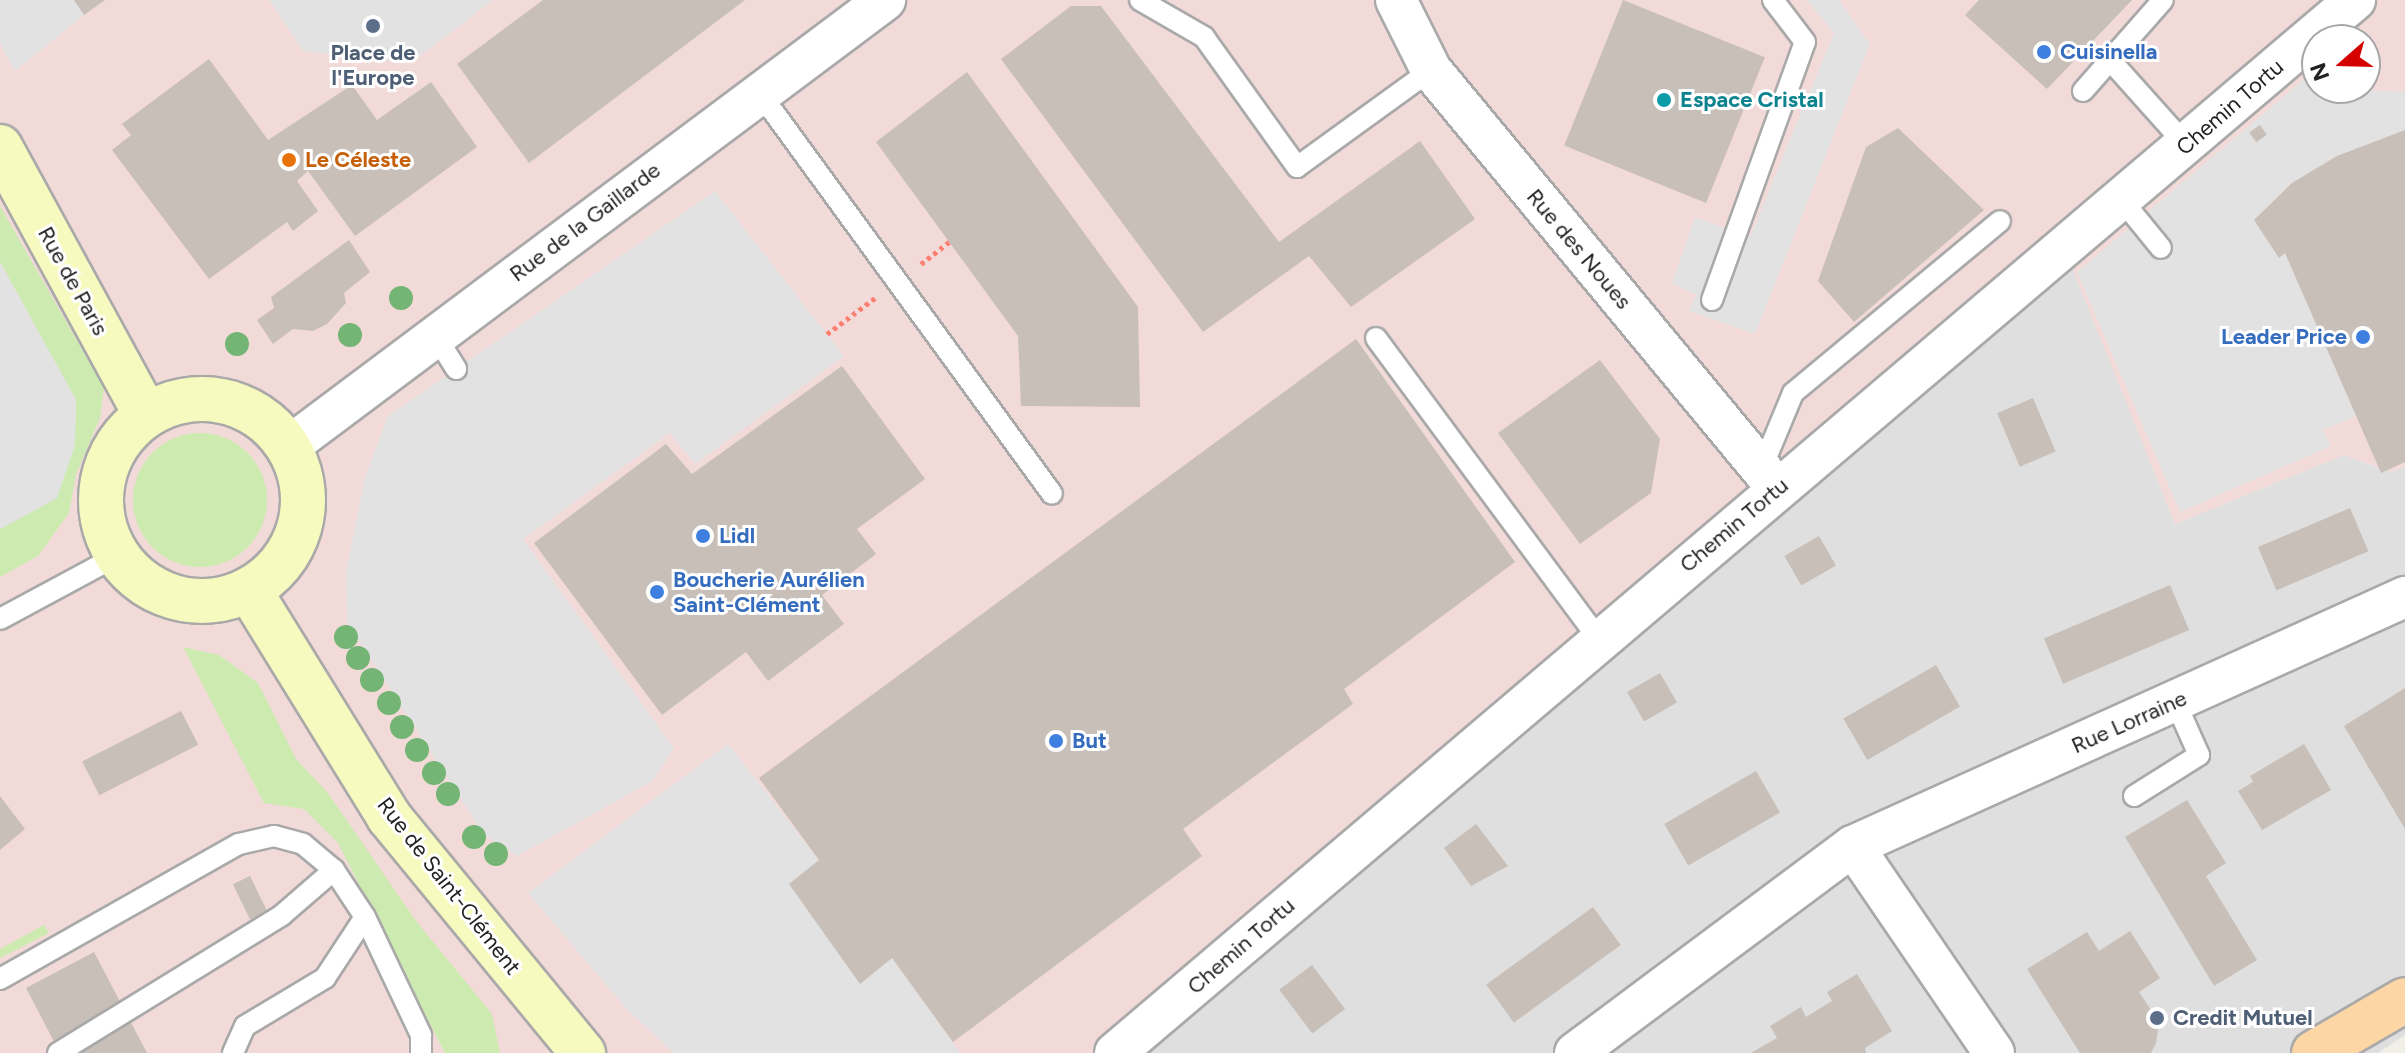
<!DOCTYPE html>
<html>
<head>
<meta charset="utf-8">
<style>
	body { margin:0 }
	#map { position:relative; width:2405px; height:1053px; overflow:hidden; background:#f2efe9; font-family:Figtree,sans-serif }
	div>[style] { position:absolute }
	.residential>* { inset:0; background:#e0dfdf }
	.commercial>* { inset:0; background:#f2dad9 }
	.grass>* { inset:0; background:#cdebb0 }
	.round { border-radius:50% }
	.parking>* { inset:0; background:#e2e2e2 }
	.building>* { inset:0; background:#c7bfb8; transform-origin:0 0 }
	.path>* { height:5px; margin-top:-2.5px; transform-origin:0; background:repeating-linear-gradient(90deg,#fa8072 0 4px,transparent 0 8px) }
	.roads { filter:drop-shadow(2px 0 #a9a9a9) drop-shadow(-2px 0 #a9a9a9) drop-shadow(0 2px #a9a9a9) drop-shadow(0 -2px #a9a9a9) }
	.lane>* { height:20px; margin:-10px; padding:0 10px; transform-origin:10px; border-radius:10px; background:#fff }
	.street>* { height:40px; margin:-20px; padding:0 20px; transform-origin:20px; border-radius:20px; background:#fff }
	.secondary>* { height:44px; margin:-22px; padding:0 22px; transform-origin:22px; border-radius:22px; background:#f7fabf }
	.secondary>.ring { margin:-22px; padding:0; box-sizing:content-box; background:none; border:44px solid #f7fabf; border-radius:50% }
	.primary>* { height:44px; margin:-22px; padding:0 22px; transform-origin:22px; border-radius:22px; background:#fcd6a4 }
	.trees>* { width:24px; height:24px; margin:-12px; border-radius:50%; background:#74b475 }
	.dots>* { width:22px; height:22px; translate:-50% -50%; box-sizing:border-box; border:4px solid #fff; border-radius:50% }
	span { translate:-50% -50%; white-space:nowrap; text-align:center; line-height:1.15; -webkit-text-stroke:6px #fff; paint-order:stroke }
	.service-label { font-size:22px; color:#4e5e75; font-weight:700 }
	.left { translate:0 -50%; text-align:left }
	.shop-label { font-size:22px; color:#366cbe; font-weight:700 }
	.right { translate:-100% -50%; text-align:right }
	.culture-label { font-size:22px; color:#0d838f; font-weight:700 }
	.street-label { font-size:22px; color:#222 }
	.food-label { font-size:22px; color:#c56008; font-weight:700 }
	.north { position:absolute; left:2301px; top:24px; width:80px; height:80px; box-sizing:border-box; background:#fff; border:2px solid #a7a7a7; border-radius:50%; rotate:250deg; font-size:22px; font-weight:700; line-height:32px; text-align:center; color:#222 }
	.north::after { content:''; display:block; margin:auto; width:28px; height:36px; background:#d40000; clip-path:polygon(50% 0,100% 100%,50% 72%,0 100%) }
</style>
</head>
<body>
<div id="map">
	<div class="residential">
		<div style="clip-path:polygon(2057px 227px,2175px 524px,2344px 455px,2392px 472px,2405px 466px,2405px 1035px,2378px 1053px,1095px 1053px)"></div>
	</div>
	<div class="commercial">
		<div style="clip-path:polygon(evenodd,0 0,2405px 0,2405px 466px,2392px 472px,2344px 455px,2175px 524px,2056px 228px,1095px 1053px,0 1053px,0 0,2317px 40px,2365px 40px,2365px 88px,2317px 88px,2317px 40px)"></div>
	</div>
	<div class="grass">
		<div style="clip-path:polygon(0 206px,104px 388px,100px 418px,76px 474px,69px 513px,38px 556px,0 577px,0 529px,57px 498px,76px 400px,0 262px)"></div>
		<div class="round" style="left:133px;top:433px;width:134px;height:134px"></div>
		<div style="clip-path:polygon(183px 647px,219px 655px,258px 683px,296px 759px,328px 793px,416px 921px,492px 1014px,500px 1053px,445px 1053px,338px 843px,304px 809px,264px 803px)"></div>
		<div style="clip-path:polygon(44px 925px,49px 933px,0 958px,0 949px)"></div>
	</div>
	<div class="parking">
		<div style="clip-path:polygon(0 0,74px 0,84px 15px,15px 71px,0 43px)"></div>
		<div style="clip-path:polygon(269px 0,493px 0,411px 63px,303px 51px)"></div>
		<div style="clip-path:polygon(1807px 0,1839px 0,1870px 44px,1755px 334px,1689px 311px,1696px 295px,1672px 283px,1695px 217px,1750px 237px,1834px 33px)"></div>
		<div style="clip-path:polygon(2317px 68px,2317px 88px,2405px 92px,2405px 130px,2337px 156px,2292px 183px,2254px 220px,2279px 257px,2285px 253px,2356px 416px,2323px 430px,2331px 446px,2180px 512px,2077px 272px)"></div>
		<div style="clip-path:polygon(715px 191px,844px 356px,695px 464px,670px 433px,523px 539px,674px 748px,653px 781px,517px 856px,484px 835px,347px 622px,346px 572px,365px 477px,388px 416px)"></div>
		<div style="clip-path:polygon(0 262px,76px 400px,75px 445px,57px 498px,0 529px)"></div>
		<div style="clip-path:polygon(728px 744px,819px 860px,790px 884px,892px 958px,960px 1053px,673px 1053px,625px 1007px,528px 893px)"></div>
	</div>
	<div class="building">
		<div style="clip-path:polygon(74px 0,105px 0,84px 15px)"></div>
		<div style="clip-path:polygon(543px 0,745px 0,529px 163px,457px 64px)"></div>
		<div style="left:1623px;top:0;width:153px;height:157px;rotate:22deg"></div>
		<div style="clip-path:polygon(1979px 0,2132px 0,2047px 89px,1965px 15px)"></div>
		<div style="clip-path:polygon(1071px 6px,1101px 6px,1279px 242px,1420px 141px,1475px 219px,1351px 307px,1309px 256px,1203px 332px,1001px 59px)"></div>
		<div style="clip-path:polygon(209px 59px,268px 140px,352px 85px,377px 120px,431px 82px,477px 147px,355px 236px,308px 171px,297px 181px,318px 211px,293px 231px,287px 222px,209px 279px,112px 150px,131px 135px,122px 124px)"></div>
		<div style="clip-path:polygon(967px 72px,1138px 307px,1140px 407px,1021px 406px,1018px 336px,876px 142px)"></div>
		<div style="left:2260px;top:125px;width:12px;height:13px;rotate:55deg"></div>
		<div style="clip-path:polygon(1898px 128px,1984px 210px,1854px 322px,1818px 281px,1866px 147px)"></div>
		<div style="clip-path:polygon(2405px 130px,2405px 462px,2381px 473px,2285px 253px,2279px 258px,2254px 220px,2292px 183px,2337px 156px)"></div>
		<div style="clip-path:polygon(349px 240px,370px 272px,344px 293px,346px 303px,327px 324px,313px 331px,293px 329px,273px 344px,257px 320px,274px 308px,271px 297px)"></div>
		<div style="clip-path:polygon(1356px 339px,1515px 562px,1344px 689px,1353px 704px,1183px 829px,1202px 856px,953px 1042px,892px 958px,860px 984px,789px 884px,819px 860px,759px 778px)"></div>
		<div style="clip-path:polygon(1600px 360px,1660px 439px,1651px 493px,1580px 544px,1498px 433px)"></div>
		<div style="clip-path:polygon(842px 366px,925px 479px,857px 529px,876px 554px,822px 595px,844px 624px,768px 681px,746px 652px,662px 715px,534px 543px,666px 444px,692px 474px)"></div>
		<div style="left:2033px;top:398px;width:58px;height:39px;rotate:67deg"></div>
		<div style="left:2350px;top:508px;width:47px;height:100px;rotate:67deg"></div>
		<div style="left:1819px;top:536px;width:34px;height:40px;rotate:60deg"></div>
		<div style="left:2170px;top:585px;width:49px;height:137px;rotate:67deg"></div>
		<div style="left:1936px;top:665px;width:48px;height:107px;rotate:60deg"></div>
		<div style="left:1660px;top:673px;width:34px;height:38px;rotate:60deg"></div>
		<div style="clip-path:polygon(2405px 688px,2405px 829px,2344px 726px)"></div>
		<div style="left:181px;top:711px;width:38px;height:111px;rotate:63deg"></div>
		<div style="clip-path:polygon(2304px 744px,2331px 790px,2262px 830px,2238px 791px,2253px 782px,2250px 776px)"></div>
		<div style="left:1756px;top:771px;width:48px;height:106px;rotate:60deg"></div>
		<div style="clip-path:polygon(0 796px,25px 829px,0 850px)"></div>
		<div style="clip-path:polygon(2187px 800px,2226px 863px,2206px 876px,2257px 960px,2214px 986px,2125px 837px)"></div>
		<div style="clip-path:polygon(1476px 824px,1508px 866px,1471px 886px,1444px 848px)"></div>
		<div style="left:250px;top:876px;width:39px;height:19px;rotate:64deg"></div>
		<div style="left:1593px;top:907px;width:47px;height:132px;rotate:54deg"></div>
		<div style="clip-path:polygon(2130px 931px,2160px 978px,2139px 992px,2159px 1022px,2156px 1043px,2151px 1053px,2080px 1053px,2027px 969px,2087px 932px,2099px 951px)"></div>
		<div style="clip-path:polygon(94px 952px,147px 1053px,60px 1053px,26px 988px)"></div>
		<div style="left:1312px;top:965px;width:55px;height:41px;rotate:53deg"></div>
		<div style="clip-path:polygon(1857px 974px,1892px 1031px,1865px 1048px,1866px 1053px,1751px 1053px,1777px 1038px,1770px 1026px,1801px 1007px,1806px 1017px,1832px 1001px,1827px 992px)"></div>
	</div>
	<div class="path">
		<div style="left:921px;top:264px;width:36px;rotate:-38deg"></div>
		<div style="left:827px;top:334px;width:60px;rotate:-36.9deg"></div>
	</div>
	<div class="roads">
		<div class="lane">
			<div style="left:1140px;top:0;width:74px;rotate:30deg"></div>
			<div style="left:1204px;top:37px;width:160px;rotate:54.4deg"></div>
			<div style="left:1297px;top:167px;width:165px;rotate:-35.9deg"></div>
			<div style="left:2110px;top:60px;width:114px;rotate:48.2deg"></div>
			<div style="left:2083px;top:91px;width:121px;rotate:-48.7deg"></div>
			<div style="left:759px;top:92px;width:497px;rotate:53.9deg"></div>
			<div style="left:2121px;top:199px;width:63px;rotate:50.8deg"></div>
			<div style="left:1712px;top:300px;width:274px;rotate:-70.2deg"></div>
			<div style="left:1805px;top:42px;width:53px;rotate:-127.3deg"></div>
			<div style="left:435px;top:335px;width:40px;rotate:58deg"></div>
			<div style="left:1376px;top:338px;width:375px;rotate:53.5deg"></div>
			<div style="left:1761px;top:470px;width:83px;rotate:-67.4deg"></div>
			<div style="left:1793px;top:393px;width:269px;rotate:-39.7deg"></div>
			<div style="left:0;top:619px;width:133px;rotate:-28.3deg"></div>
			<div style="left:2134px;top:796px;width:77px;rotate:-32.2deg"></div>
			<div style="left:2199px;top:755px;width:59px;rotate:-114deg"></div>
			<div style="left:365px;top:917px;width:131px;rotate:64.6deg"></div>
			<div style="left:421px;top:1035px;width:18px;rotate:90deg"></div>
			<div style="left:0;top:979px;width:274px;rotate:-29.5deg"></div>
			<div style="left:239px;top:844px;width:36px;rotate:-13deg"></div>
			<div style="left:274px;top:836px;width:30px;rotate:15deg"></div>
			<div style="left:303px;top:844px;width:40px;rotate:40deg"></div>
			<div style="left:334px;top:870px;width:56px;rotate:56.6deg"></div>
			<div style="left:365px;top:917px;width:73px;rotate:123.3deg"></div>
			<div style="left:325px;top:978px;width:93px;rotate:149deg"></div>
			<div style="left:245px;top:1026px;width:30px;rotate:114deg"></div>
			<div style="left:58px;top:1053px;width:263px;rotate:-31.6deg"></div>
			<div style="left:282px;top:915px;width:69px;rotate:-40.9deg"></div>
		</div>
		<div class="street">
			<div style="left:1396px;top:0;width:78px;rotate:63.4deg"></div>
			<div style="left:1431px;top:70px;width:543px;rotate:50.38deg"></div>
			<div style="left:288px;top:447px;width:746px;rotate:-36.82deg"></div>
			<div style="left:1853px;top:846px;width:250px;rotate:55.7deg"></div>
			<div style="left:1115px;top:1053px;width:1627px;rotate:-40.34deg"></div>
			<div style="left:1575px;top:1053px;width:347px;rotate:-36.7deg"></div>
			<div style="left:1853px;top:846px;width:606px;rotate:-24.28deg"></div>
		</div>
		<div class="secondary">
			<div style="left:0;top:147px;width:305px;rotate:61.4deg"></div>
			<div class="ring" style="left:101px;top:399px;width:158px;height:158px"></div>
			<div style="left:249px;top:590px;width:267px;rotate:58.3deg"></div>
			<div style="left:389px;top:817px;width:306px;rotate:50.6deg"></div>
		</div>
		<div class="primary">
			<div style="left:2314px;top:1053px;width:105px;rotate:-30.2deg"></div>
		</div>
	</div>
	<div class="trees">
		<div style="left:401px;top:298px"></div>
		<div style="left:350px;top:335px"></div>
		<div style="left:237px;top:344px"></div>
		<div style="left:346px;top:637px"></div>
		<div style="left:358px;top:658px"></div>
		<div style="left:372px;top:680px"></div>
		<div style="left:389px;top:703px"></div>
		<div style="left:402px;top:727px"></div>
		<div style="left:417px;top:750px"></div>
		<div style="left:434px;top:773px"></div>
		<div style="left:448px;top:794px"></div>
		<div style="left:474px;top:837px"></div>
		<div style="left:496px;top:854px"></div>
	</div>
	<div class="dots">
		<div style="left:373px;top:26px;background:#5c6f8a"></div>
		<div style="left:2044px;top:52px;background:#3f7fe0"></div>
		<div style="left:1664px;top:100px;background:#0f9aa8"></div>
		<div style="left:289px;top:160px;background:#e8710a"></div>
		<div style="left:2363px;top:337px;background:#3f7fe0"></div>
		<div style="left:703px;top:536px;background:#3f7fe0"></div>
		<div style="left:657px;top:592px;background:#3f7fe0"></div>
		<div style="left:1056px;top:741px;background:#3f7fe0"></div>
		<div style="left:2157px;top:1018px;background:#5c6f8a"></div>
	</div>
	<div class="service-label">
		<span style="left:373px;top:65px">Place de<br>l'Europe</span>
		<span class="left" style="left:2173px;top:1018px">Credit Mutuel</span>
	</div>
	<div class="shop-label">
		<span class="left" style="left:2060px;top:52px">Cuisinella</span>
		<span class="right" style="left:2347px;top:337px">Leader Price</span>
		<span class="left" style="left:719px;top:536px">Lidl</span>
		<span class="left" style="left:673px;top:592px">Boucherie Aurélien<br>Saint-Clément</span>
		<span class="left" style="left:1072px;top:741px">But</span>
	</div>
	<div class="culture-label">
		<span class="left" style="left:1680px;top:100px">Espace Cristal</span>
	</div>
	<div class="street-label">
		<span style="left:2230px;top:107px;rotate:-41deg">Chemin Tortu</span>
		<span style="left:585px;top:222px;rotate:-37deg">Rue de la Gaillarde</span>
		<span style="left:1579px;top:249px;rotate:50deg">Rue des Noues</span>
		<span style="left:73px;top:281px;rotate:61deg">Rue de Paris</span>
		<span style="left:1734px;top:525px;rotate:-40deg">Chemin Tortu</span>
		<span style="left:2129px;top:722px;rotate:-24deg">Rue Lorraine</span>
		<span style="left:449px;top:886px;rotate:52deg">Rue de Saint-Clément</span>
		<span style="left:1241px;top:946px;rotate:-41deg">Chemin Tortu</span>
	</div>
	<div class="food-label">
		<span class="left" style="left:305px;top:160px">Le Céleste</span>
	</div>
	<div class="north">N</div>
</div>
</body>
</html>
